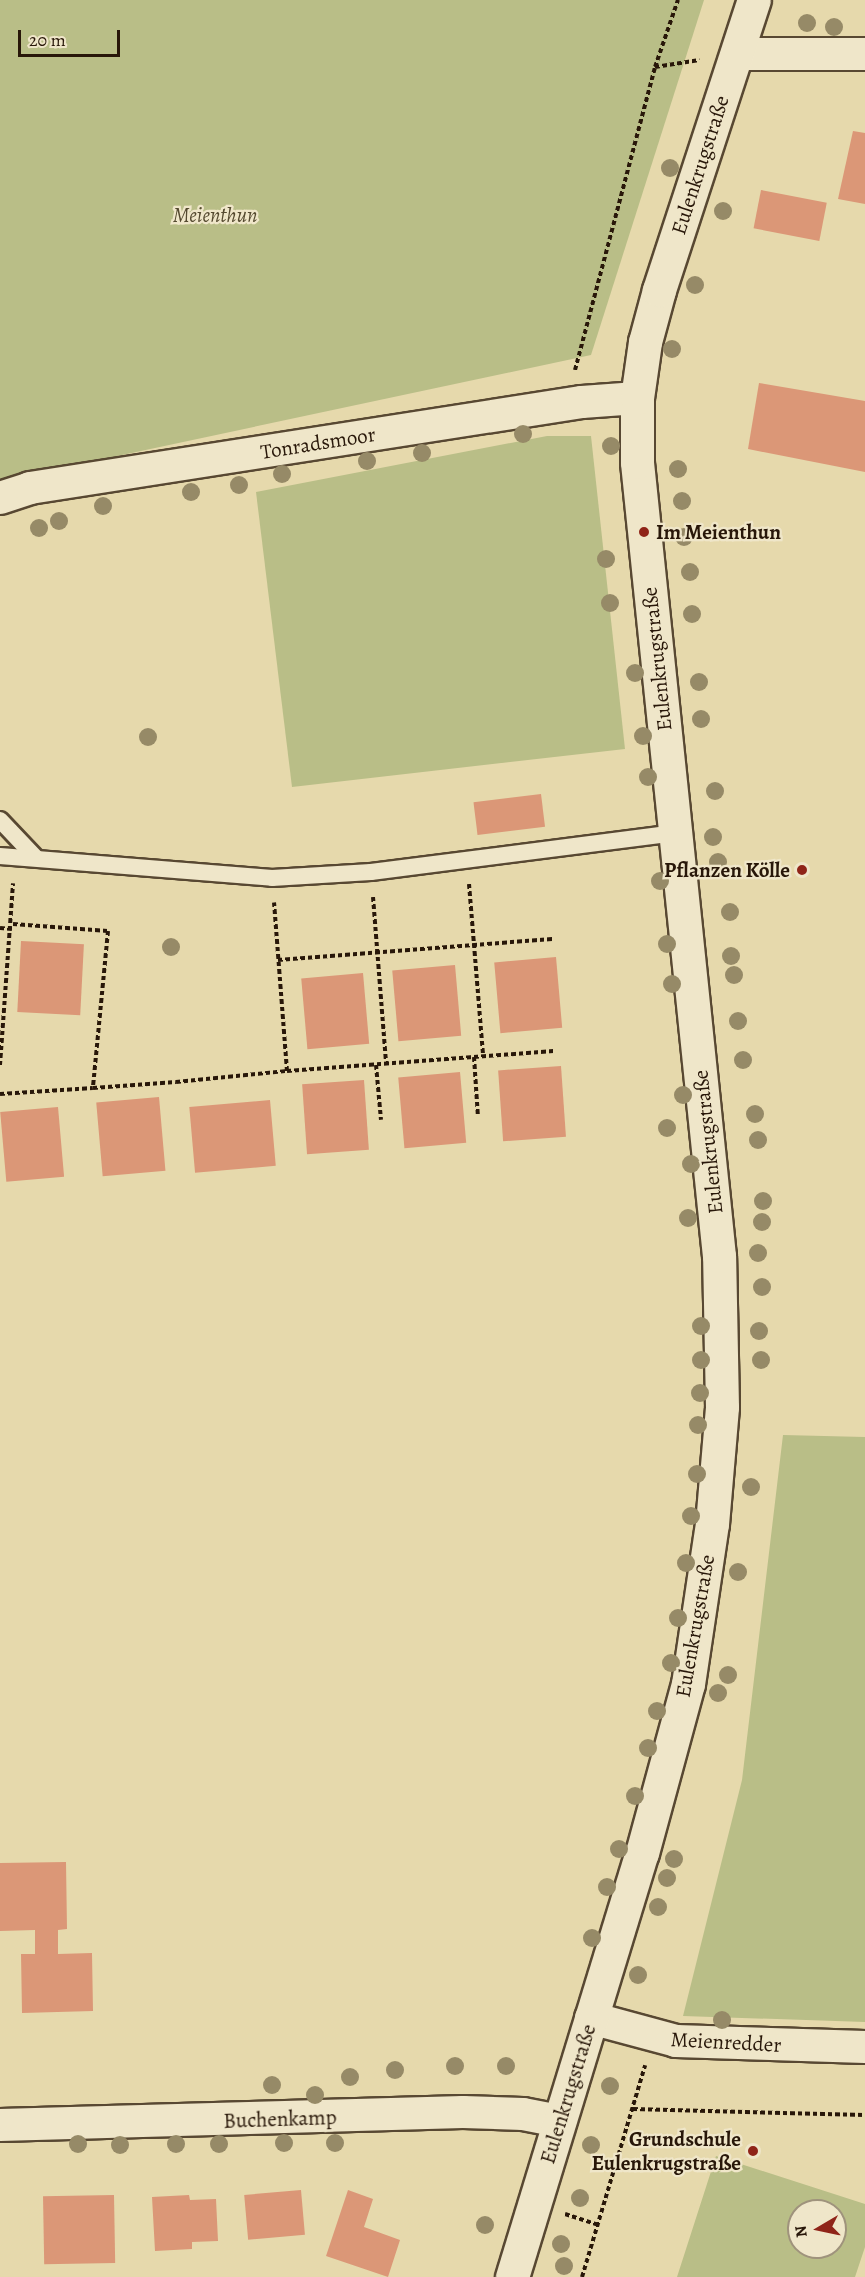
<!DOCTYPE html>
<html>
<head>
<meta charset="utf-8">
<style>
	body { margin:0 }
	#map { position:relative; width:865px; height:2277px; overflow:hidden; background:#e6d9ac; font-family:Alegreya,serif }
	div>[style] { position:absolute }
	.green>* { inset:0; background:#b9be87 }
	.building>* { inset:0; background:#db9777; transform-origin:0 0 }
	.path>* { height:4px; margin-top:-2px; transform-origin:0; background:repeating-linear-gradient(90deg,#281709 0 4.5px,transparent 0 7.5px) }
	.roads { filter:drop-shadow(2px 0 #584832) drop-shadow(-2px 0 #584832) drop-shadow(0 2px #584832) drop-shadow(0 -2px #584832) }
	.service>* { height:16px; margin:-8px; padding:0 8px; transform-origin:8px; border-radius:8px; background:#efe6c9 }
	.minor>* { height:32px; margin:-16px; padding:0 16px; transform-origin:16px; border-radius:16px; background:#efe6c9 }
	.secondary>* { height:33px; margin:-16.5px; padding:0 16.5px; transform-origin:16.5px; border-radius:16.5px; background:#efe6c9 }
	.trees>* { width:18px; height:18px; margin:-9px; border-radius:50%; background:#968a67 }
	.dots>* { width:16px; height:16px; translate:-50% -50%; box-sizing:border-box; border:3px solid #efe6c9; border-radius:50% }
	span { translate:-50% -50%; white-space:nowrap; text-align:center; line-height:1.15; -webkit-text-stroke:4.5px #efe6c9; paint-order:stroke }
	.street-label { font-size:21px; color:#281709 }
	.park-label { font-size:21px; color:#54492f; font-style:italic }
	.poi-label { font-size:21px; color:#281709; font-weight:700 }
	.left { translate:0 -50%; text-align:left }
	.right { translate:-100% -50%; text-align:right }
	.north { position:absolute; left:787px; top:2199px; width:60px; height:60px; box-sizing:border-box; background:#efe6c9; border:2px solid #9f937c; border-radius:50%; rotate:261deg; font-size:16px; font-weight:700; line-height:24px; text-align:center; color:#281709 }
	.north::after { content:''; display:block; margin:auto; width:21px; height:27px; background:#8f2418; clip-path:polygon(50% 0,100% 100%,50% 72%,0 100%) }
	.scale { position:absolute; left:18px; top:30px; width:102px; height:27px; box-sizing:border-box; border:3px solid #281709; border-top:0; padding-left:8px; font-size:18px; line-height:21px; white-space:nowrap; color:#281709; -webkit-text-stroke:4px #efe6c9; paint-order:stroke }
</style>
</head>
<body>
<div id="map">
	<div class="green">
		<div style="clip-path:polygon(0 0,704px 0,591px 355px,0 481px)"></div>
		<div style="clip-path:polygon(547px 436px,591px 436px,625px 749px,292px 787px,256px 492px)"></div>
		<div style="clip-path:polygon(783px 1435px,865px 1437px,865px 2022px,683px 2016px,742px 1780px)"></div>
		<div style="clip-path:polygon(evenodd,716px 2156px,865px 2204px,865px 2247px,855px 2277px,677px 2277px,716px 2156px,799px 2211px,835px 2211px,835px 2247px,799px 2247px,799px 2211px)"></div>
	</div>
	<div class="building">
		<div style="clip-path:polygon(853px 131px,865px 133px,865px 204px,838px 199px)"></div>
		<div style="left:761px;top:190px;width:67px;height:39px;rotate:11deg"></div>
		<div style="clip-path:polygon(759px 383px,865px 401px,865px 472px,748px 449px)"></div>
		<div style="left:541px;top:794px;width:33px;height:68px;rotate:83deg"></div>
		<div style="left:21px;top:941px;width:63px;height:71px;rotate:3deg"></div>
		<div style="left:556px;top:957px;width:71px;height:62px;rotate:85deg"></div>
		<div style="left:455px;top:965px;width:71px;height:63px;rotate:85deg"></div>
		<div style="left:363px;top:973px;width:71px;height:62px;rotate:85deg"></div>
		<div style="left:561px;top:1066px;width:71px;height:63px;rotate:86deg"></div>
		<div style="left:460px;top:1072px;width:71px;height:62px;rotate:85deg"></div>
		<div style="left:364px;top:1080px;width:70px;height:62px;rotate:86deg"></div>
		<div style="left:159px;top:1097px;width:74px;height:63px;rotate:85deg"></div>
		<div style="left:270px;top:1100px;width:66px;height:81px;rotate:85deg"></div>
		<div style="left:58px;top:1107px;width:70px;height:58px;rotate:85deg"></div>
		<div style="clip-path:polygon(66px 1862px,67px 1929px,58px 1930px,58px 1954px,92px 1953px,93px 2011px,22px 2013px,21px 1954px,35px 1954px,35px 1930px,0 1931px,0 1863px)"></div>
		<div style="left:301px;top:2190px;width:45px;height:57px;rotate:85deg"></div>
		<div style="clip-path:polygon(348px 2190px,373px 2199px,364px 2227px,400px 2240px,388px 2277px,326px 2256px)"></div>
		<div style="left:114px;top:2195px;width:68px;height:71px;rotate:89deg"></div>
		<div style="clip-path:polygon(189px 2195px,190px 2200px,216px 2199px,218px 2241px,192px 2242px,192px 2249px,155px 2251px,152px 2197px)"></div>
	</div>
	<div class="path">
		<div style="left:655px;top:67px;width:45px;rotate:-9deg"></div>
		<div style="left:575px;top:370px;width:313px;rotate:-75.2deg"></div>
		<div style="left:655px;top:67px;width:71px;rotate:-71.1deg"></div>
		<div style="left:469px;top:884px;width:173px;rotate:85.3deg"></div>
		<div style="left:373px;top:897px;width:168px;rotate:85.5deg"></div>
		<div style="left:13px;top:924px;width:95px;rotate:4.2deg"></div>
		<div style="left:108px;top:931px;width:158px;rotate:95.5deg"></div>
		<div style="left:93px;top:1088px;width:83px;rotate:-4.1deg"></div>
		<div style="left:176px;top:1082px;width:112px;rotate:-5.7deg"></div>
		<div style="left:287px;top:1071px;width:169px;rotate:-94.4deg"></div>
		<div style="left:0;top:928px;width:12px;rotate:5deg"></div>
		<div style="left:278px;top:960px;width:275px;rotate:-4.4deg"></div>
		<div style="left:474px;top:1057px;width:60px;rotate:86.2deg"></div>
		<div style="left:0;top:1065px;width:182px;rotate:-85.9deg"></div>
		<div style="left:376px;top:1065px;width:55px;rotate:84.8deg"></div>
		<div style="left:287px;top:1071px;width:267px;rotate:-4.3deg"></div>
		<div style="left:0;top:1094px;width:93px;rotate:-3.7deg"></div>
		<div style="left:633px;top:2109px;width:232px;rotate:1.5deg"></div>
		<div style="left:565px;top:2214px;width:35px;rotate:18deg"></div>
		<div style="left:582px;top:2277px;width:221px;rotate:-73.4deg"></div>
	</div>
	<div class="roads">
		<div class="service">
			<div style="left:0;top:820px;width:52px;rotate:46.5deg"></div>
			<div style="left:0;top:856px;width:273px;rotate:4.6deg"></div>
			<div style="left:272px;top:878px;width:99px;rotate:-3.5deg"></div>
			<div style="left:371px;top:872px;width:305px;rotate:-7.3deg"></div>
		</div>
		<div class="minor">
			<div style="left:737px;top:54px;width:128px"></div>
			<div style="left:0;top:498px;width:32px;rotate:-18deg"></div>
			<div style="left:30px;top:488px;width:559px;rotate:-8.86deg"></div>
			<div style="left:582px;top:402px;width:55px;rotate:-4.2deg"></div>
			<div style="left:591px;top:2018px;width:88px;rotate:15.1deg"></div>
			<div style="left:676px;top:2041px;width:189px;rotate:1.8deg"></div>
			<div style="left:0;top:2125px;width:463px;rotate:-1.6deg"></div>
			<div style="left:463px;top:2112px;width:60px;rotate:1.9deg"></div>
			<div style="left:523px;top:2114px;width:38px;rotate:11deg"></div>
		</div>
		<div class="secondary">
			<div style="left:512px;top:2277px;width:443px;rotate:-73deg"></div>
			<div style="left:642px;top:1853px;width:175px;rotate:-74.8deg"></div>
			<div style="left:688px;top:1684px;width:162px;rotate:-81.5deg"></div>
			<div style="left:712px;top:1524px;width:117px;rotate:-85.1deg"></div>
			<div style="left:722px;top:1407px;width:151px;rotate:-91.1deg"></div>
			<div style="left:719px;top:1256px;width:798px;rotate:-95.9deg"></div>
			<div style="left:637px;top:462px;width:64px;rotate:-90deg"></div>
			<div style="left:637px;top:398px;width:57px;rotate:-81.9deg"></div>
			<div style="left:645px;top:342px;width:54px;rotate:-74.9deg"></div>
			<div style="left:659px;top:290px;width:305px;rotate:-71.9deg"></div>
		</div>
	</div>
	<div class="trees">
		<div style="left:807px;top:23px"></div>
		<div style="left:834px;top:27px"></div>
		<div style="left:670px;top:168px"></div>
		<div style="left:723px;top:211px"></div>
		<div style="left:695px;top:285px"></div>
		<div style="left:672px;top:349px"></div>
		<div style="left:523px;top:434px"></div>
		<div style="left:611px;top:446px"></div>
		<div style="left:422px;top:453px"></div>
		<div style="left:367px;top:461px"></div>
		<div style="left:678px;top:469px"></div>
		<div style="left:282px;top:474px"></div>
		<div style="left:239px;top:485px"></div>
		<div style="left:191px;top:492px"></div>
		<div style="left:682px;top:501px"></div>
		<div style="left:103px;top:506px"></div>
		<div style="left:59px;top:521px"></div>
		<div style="left:39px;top:528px"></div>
		<div style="left:684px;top:537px"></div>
		<div style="left:606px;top:559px"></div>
		<div style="left:690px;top:572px"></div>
		<div style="left:610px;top:603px"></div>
		<div style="left:692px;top:614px"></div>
		<div style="left:635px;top:673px"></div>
		<div style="left:699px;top:682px"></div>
		<div style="left:701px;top:719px"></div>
		<div style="left:643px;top:736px"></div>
		<div style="left:148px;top:737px"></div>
		<div style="left:648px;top:777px"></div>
		<div style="left:715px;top:791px"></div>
		<div style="left:713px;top:837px"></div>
		<div style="left:718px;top:862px"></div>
		<div style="left:660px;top:881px"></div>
		<div style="left:730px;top:912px"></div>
		<div style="left:667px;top:944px"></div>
		<div style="left:171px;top:947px"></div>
		<div style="left:731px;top:956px"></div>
		<div style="left:734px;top:975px"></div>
		<div style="left:672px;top:984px"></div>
		<div style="left:738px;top:1021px"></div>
		<div style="left:743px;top:1060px"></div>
		<div style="left:683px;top:1095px"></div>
		<div style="left:755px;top:1114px"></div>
		<div style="left:667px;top:1128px"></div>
		<div style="left:758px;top:1140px"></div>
		<div style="left:691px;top:1164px"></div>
		<div style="left:763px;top:1201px"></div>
		<div style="left:688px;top:1218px"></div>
		<div style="left:762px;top:1222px"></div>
		<div style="left:758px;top:1253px"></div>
		<div style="left:762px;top:1287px"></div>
		<div style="left:701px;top:1326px"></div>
		<div style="left:759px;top:1331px"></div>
		<div style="left:701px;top:1360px"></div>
		<div style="left:761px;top:1360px"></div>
		<div style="left:700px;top:1393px"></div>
		<div style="left:698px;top:1425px"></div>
		<div style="left:697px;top:1474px"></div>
		<div style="left:751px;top:1487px"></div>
		<div style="left:691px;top:1516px"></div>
		<div style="left:686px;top:1563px"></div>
		<div style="left:738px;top:1572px"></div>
		<div style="left:678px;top:1618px"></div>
		<div style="left:671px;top:1663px"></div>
		<div style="left:728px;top:1675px"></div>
		<div style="left:718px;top:1693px"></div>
		<div style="left:657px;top:1711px"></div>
		<div style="left:648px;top:1748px"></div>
		<div style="left:635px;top:1796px"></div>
		<div style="left:619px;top:1849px"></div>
		<div style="left:674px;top:1859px"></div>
		<div style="left:667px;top:1878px"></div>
		<div style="left:607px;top:1887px"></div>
		<div style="left:658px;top:1907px"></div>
		<div style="left:592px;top:1938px"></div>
		<div style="left:638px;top:1975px"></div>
		<div style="left:722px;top:2020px"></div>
		<div style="left:455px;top:2066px"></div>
		<div style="left:506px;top:2066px"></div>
		<div style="left:395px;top:2070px"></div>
		<div style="left:350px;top:2077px"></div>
		<div style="left:272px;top:2085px"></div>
		<div style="left:610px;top:2086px"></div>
		<div style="left:315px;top:2095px"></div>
		<div style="left:284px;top:2143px"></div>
		<div style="left:335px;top:2143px"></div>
		<div style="left:78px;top:2144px"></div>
		<div style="left:176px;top:2144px"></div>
		<div style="left:219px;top:2144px"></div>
		<div style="left:120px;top:2145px"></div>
		<div style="left:591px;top:2145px"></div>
		<div style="left:580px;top:2198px"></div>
		<div style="left:485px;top:2225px"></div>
		<div style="left:561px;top:2244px"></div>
		<div style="left:564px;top:2266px"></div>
	</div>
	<div class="dots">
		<div style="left:644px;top:532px;background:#8f2418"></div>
		<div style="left:802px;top:870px;background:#8f2418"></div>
		<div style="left:753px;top:2151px;background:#8f2418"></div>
	</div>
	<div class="street-label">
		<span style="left:700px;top:165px;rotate:-72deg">Eulenkrugstraße</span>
		<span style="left:318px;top:443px;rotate:-9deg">Tonradsmoor</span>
		<span style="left:657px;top:659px;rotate:-96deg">Eulenkrugstraße</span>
		<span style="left:708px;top:1142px;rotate:-96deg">Eulenkrugstraße</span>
		<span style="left:695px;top:1626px;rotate:-80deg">Eulenkrugstraße</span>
		<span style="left:726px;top:2042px;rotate:3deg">Meienredder</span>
		<span style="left:568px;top:2094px;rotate:-73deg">Eulenkrugstraße</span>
		<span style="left:280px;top:2119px;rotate:-2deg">Buchenkamp</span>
	</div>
	<div class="park-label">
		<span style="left:215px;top:215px">Meienthun</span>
	</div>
	<div class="poi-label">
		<span class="left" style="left:656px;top:532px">Im Meienthun</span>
		<span class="right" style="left:790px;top:870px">Pflanzen Kölle</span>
		<span class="right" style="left:741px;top:2151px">Grundschule<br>Eulenkrugstraße</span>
	</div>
	<div class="north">N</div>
	<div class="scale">20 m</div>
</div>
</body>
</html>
